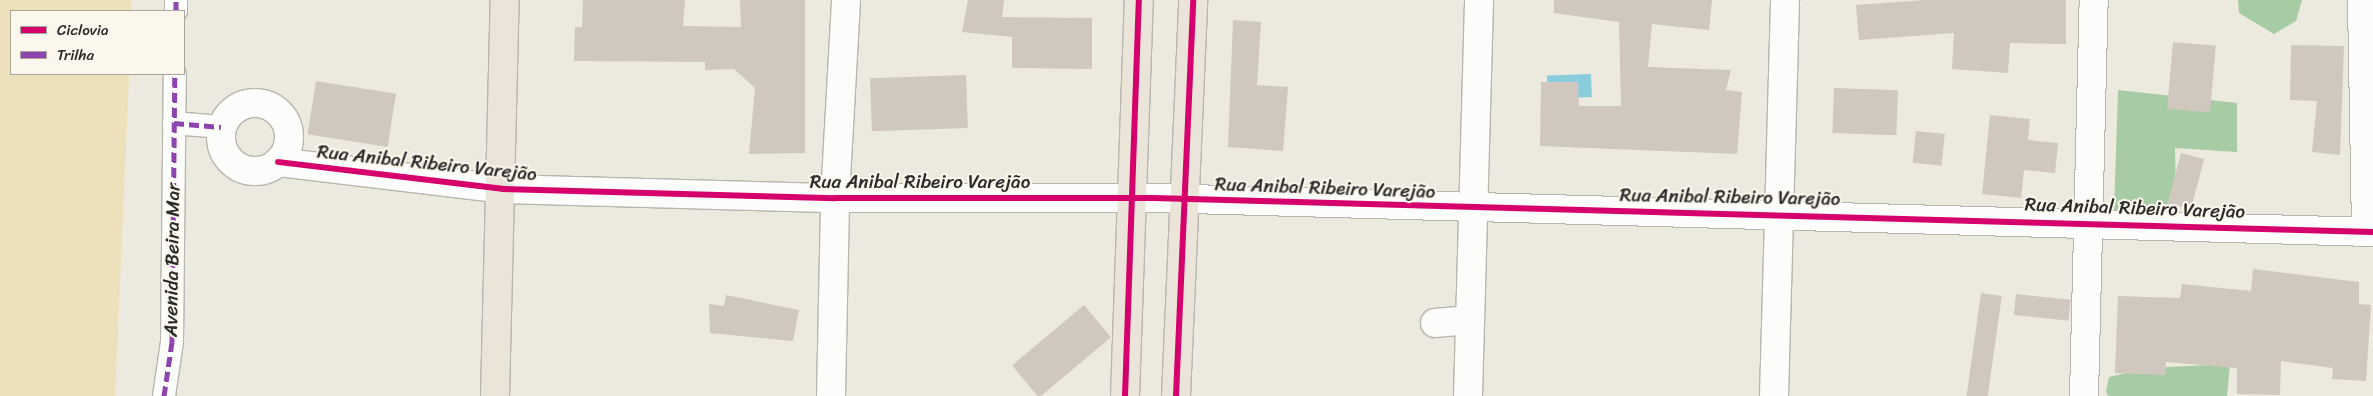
<!DOCTYPE html>
<html>
<head>
<meta charset="utf-8">
<style>
	body { margin:0 }
	#map { position:relative; width:2373px; height:396px; overflow:hidden; background:#eceade; font-family:Sriracha,sans-serif }
	div>[style] { position:absolute }
	.forest>* { inset:0; background:#a7cba4 }
	.sand>* { inset:0; background:#ede1bb }
	.water>* { inset:0; background:#89cddd; transform-origin:0 0 }
	.building>* { inset:0; background:#d0c7be; transform-origin:0 0 }
	.roads { filter:drop-shadow(1px 0 #b6b5ae) drop-shadow(-1px 0 #b6b5ae) drop-shadow(0 1px #b6b5ae) drop-shadow(0 -1px #b6b5ae) }
	.pedestrian>* { height:22px; margin:-11px; padding:0 11px; transform-origin:11px; border-radius:11px; background:#fcfcfa }
	.minor>* { height:28px; margin:-14px; padding:0 14px; transform-origin:14px; border-radius:14px; background:#fcfcfa }
	.minor>.ring { margin:-14px; padding:0; box-sizing:content-box; background:none; border:28px solid #fcfcfa; border-radius:50% }
	.tertiary>* { height:28px; margin:-14px; padding:0 14px; transform-origin:14px; border-radius:14px; background:#fcfcfa }
	.primary>* { height:28px; margin:-14px; padding:0 14px; transform-origin:14px; border-radius:14px; background:#ebe4d9 }
	.quiet>* { height:5px; margin-top:-2.5px; transform-origin:0; background:repeating-linear-gradient(90deg,#8e44ad 0 10px,transparent 0 15px) }
	.cycleway>* { height:6px; margin:-3px; padding:0 3px; transform-origin:3px; border-radius:3px; background:#d6006c }
	span { translate:-50% -50%; white-space:nowrap; text-align:center; line-height:1.15; -webkit-text-stroke:4px #fbf7ec; paint-order:stroke }
	.street-label { font-size:19px; color:#2b2b2b }
	.legend { position:absolute; left:10px; top:10px; width:175px; height:65px; box-sizing:border-box; background:#fbf7ec; border:1px solid #a8a59f; margin:0; padding:6px 9px; list-style:none; font-size:15px; color:#2b2b2b }
	.legend li { display:flex; align-items:center; gap:10px; height:25px }
	.legend b { width:25px; border:1px solid #a8a59f }
</style>
</head>
<body>
<div id="map">
	<div class="forest">
		<div style="clip-path:polygon(2238px 0,2302px 0,2296px 21px,2274px 34px,2239px 13px)"></div>
		<div style="clip-path:polygon(2118px 90px,2237px 103px,2237px 152px,2175px 148px,2176px 199px,2156px 213px,2114px 213px)"></div>
		<div style="clip-path:polygon(2230px 364px,2227px 396px,2108px 396px,2106px 391px,2109px 377px,2147px 368px)"></div>
	</div>
	<div class="sand">
		<div style="clip-path:polygon(0 0,131px 0,131px 11px,11px 11px,11px 74px,129px 74px,115px 396px,0 396px)"></div>
	</div>
	<div class="water">
		<div style="left:1591px;top:74px;width:23px;height:44px;rotate:88deg"></div>
	</div>
	<div class="building">
		<div style="clip-path:polygon(583px 0,685px 0,683px 26px,741px 27px,740px 0,805px 0,805px 153px,749px 154px,755px 88px,734px 69px,705px 70px,705px 62px,574px 61px,575px 27px,582px 27px)"></div>
		<div style="clip-path:polygon(968px 0,1004px 0,1002px 17px,1092px 18px,1092px 69px,1012px 68px,1012px 37px,962px 32px)"></div>
		<div style="clip-path:polygon(1554px 0,1712px 0,1709px 30px,1652px 24px,1648px 67px,1731px 70px,1726px 90px,1742px 92px,1737px 154px,1540px 146px,1541px 82px,1578px 82px,1579px 106px,1621px 106px,1619px 22px,1554px 13px)"></div>
		<div style="clip-path:polygon(1925px 0,2066px 0,2066px 44px,2010px 43px,2008px 73px,1952px 69px,1954px 33px,1859px 40px,1856px 5px)"></div>
		<div style="clip-path:polygon(1233px 20px,1261px 22px,1257px 85px,1288px 87px,1283px 151px,1228px 147px)"></div>
		<div style="left:2173px;top:42px;width:43px;height:67px;rotate:5deg"></div>
		<div style="clip-path:polygon(2291px 45px,2344px 46px,2340px 155px,2312px 152px,2317px 101px,2290px 100px)"></div>
		<div style="left:966px;top:75px;width:53px;height:96px;rotate:88deg"></div>
		<div style="left:316px;top:81px;width:81px;height:54px;rotate:9deg"></div>
		<div style="left:1834px;top:88px;width:64px;height:45px;rotate:2deg"></div>
		<div style="clip-path:polygon(1990px 115px,2030px 119px,2028px 140px,2058px 143px,2055px 173px,2024px 170px,2021px 198px,1982px 194px)"></div>
		<div style="left:1916px;top:131px;width:29px;height:32px;rotate:6deg"></div>
		<div style="left:2181px;top:153px;width:24px;height:52px;rotate:15deg"></div>
		<div style="clip-path:polygon(2253px 269px,2359px 282px,2359px 304px,2371px 305px,2366px 381px,2332px 379px,2333px 368px,2281px 361px,2280px 395px,2237px 394px,2237px 368px,2166px 362px,2165px 375px,2115px 373px,2118px 296px,2180px 298px,2182px 284px,2251px 291px)"></div>
		<div style="left:1981px;top:293px;width:21px;height:104px;rotate:8deg"></div>
		<div style="left:2016px;top:294px;width:55px;height:21px;rotate:6deg"></div>
		<div style="clip-path:polygon(726px 295px,799px 310px,793px 341px,710px 333px,709px 304px,724px 306px)"></div>
		<div style="left:1084px;top:305px;width:42px;height:94px;rotate:50deg"></div>
	</div>
	<div class="roads">
		<div class="pedestrian">
			<div style="left:176px;top:11px;width:11px;rotate:-90deg"></div>
			<div style="left:174px;top:123px;width:47px;rotate:4.9deg"></div>
			<div style="left:164px;top:396px;width:55px;rotate:-81.6deg"></div>
			<div style="left:172px;top:342px;width:268px;rotate:-89.4deg"></div>
		</div>
		<div class="minor">
			<div class="ring" style="left:221px;top:103px;width:40px;height:40px"></div>
			<div style="left:278px;top:162px;width:227px;rotate:6.8deg"></div>
			<div style="left:1435px;top:323px;width:35px;rotate:-5deg"></div>
			<div style="left:831px;top:396px;width:198px;rotate:-88.8deg"></div>
			<div style="left:835px;top:198px;width:198px;rotate:-86.8deg"></div>
			<div style="left:1468px;top:396px;width:396px;rotate:-88.4deg"></div>
			<div style="left:1774px;top:396px;width:396px;rotate:-88.4deg"></div>
			<div style="left:2084px;top:396px;width:396px;rotate:-88.6deg"></div>
		</div>
		<div class="tertiary">
			<div style="left:2362px;top:0;width:231px;rotate:89deg"></div>
			<div style="left:503px;top:189px;width:332px;rotate:1.6deg"></div>
			<div style="left:835px;top:198px;width:319px"></div>
			<div style="left:1154px;top:198px;width:1219px;rotate:1.6deg"></div>
		</div>
		<div class="primary">
			<div style="left:495px;top:396px;width:396px;rotate:-88.6deg"></div>
			<div style="left:1125px;top:396px;width:396px;rotate:-88deg"></div>
			<div style="left:1176px;top:396px;width:396px;rotate:-87.5deg"></div>
		</div>
	</div>
	<div class="quiet">
		<div style="left:176px;top:11px;width:11px;rotate:-90deg"></div>
		<div style="left:174px;top:123px;width:47px;rotate:4.9deg"></div>
		<div style="left:164px;top:396px;width:55px;rotate:-81.6deg"></div>
		<div style="left:172px;top:342px;width:268px;rotate:-89.4deg"></div>
	</div>
	<div class="cycleway">
		<div style="left:278px;top:162px;width:227px;rotate:6.8deg"></div>
		<div style="left:503px;top:189px;width:332px;rotate:1.6deg"></div>
		<div style="left:835px;top:198px;width:319px"></div>
		<div style="left:1154px;top:198px;width:1219px;rotate:1.6deg"></div>
		<div style="left:1125px;top:396px;width:396px;rotate:-88deg"></div>
		<div style="left:1176px;top:396px;width:396px;rotate:-87.5deg"></div>
	</div>
	<div class="street-label">
		<span style="left:427px;top:163px;rotate:6deg">Rua Anibal Ribeiro Varejão</span>
		<span style="left:920px;top:182px">Rua Anibal Ribeiro Varejão</span>
		<span style="left:1325px;top:188px;rotate:2deg">Rua Anibal Ribeiro Varejão</span>
		<span style="left:1730px;top:197px;rotate:1deg">Rua Anibal Ribeiro Varejão</span>
		<span style="left:2135px;top:208px;rotate:2deg">Rua Anibal Ribeiro Varejão</span>
		<span style="left:172px;top:260px;rotate:-89deg">Avenida Beira Mar</span>
	</div>
	<ul class="legend">
	<li><b style="height:6px;background:#d6006c"></b>Ciclovia</li>
	<li><b style="height:6px;background:#8e44ad"></b>Trilha</li>
	</ul>
</div>
</body>
</html>
